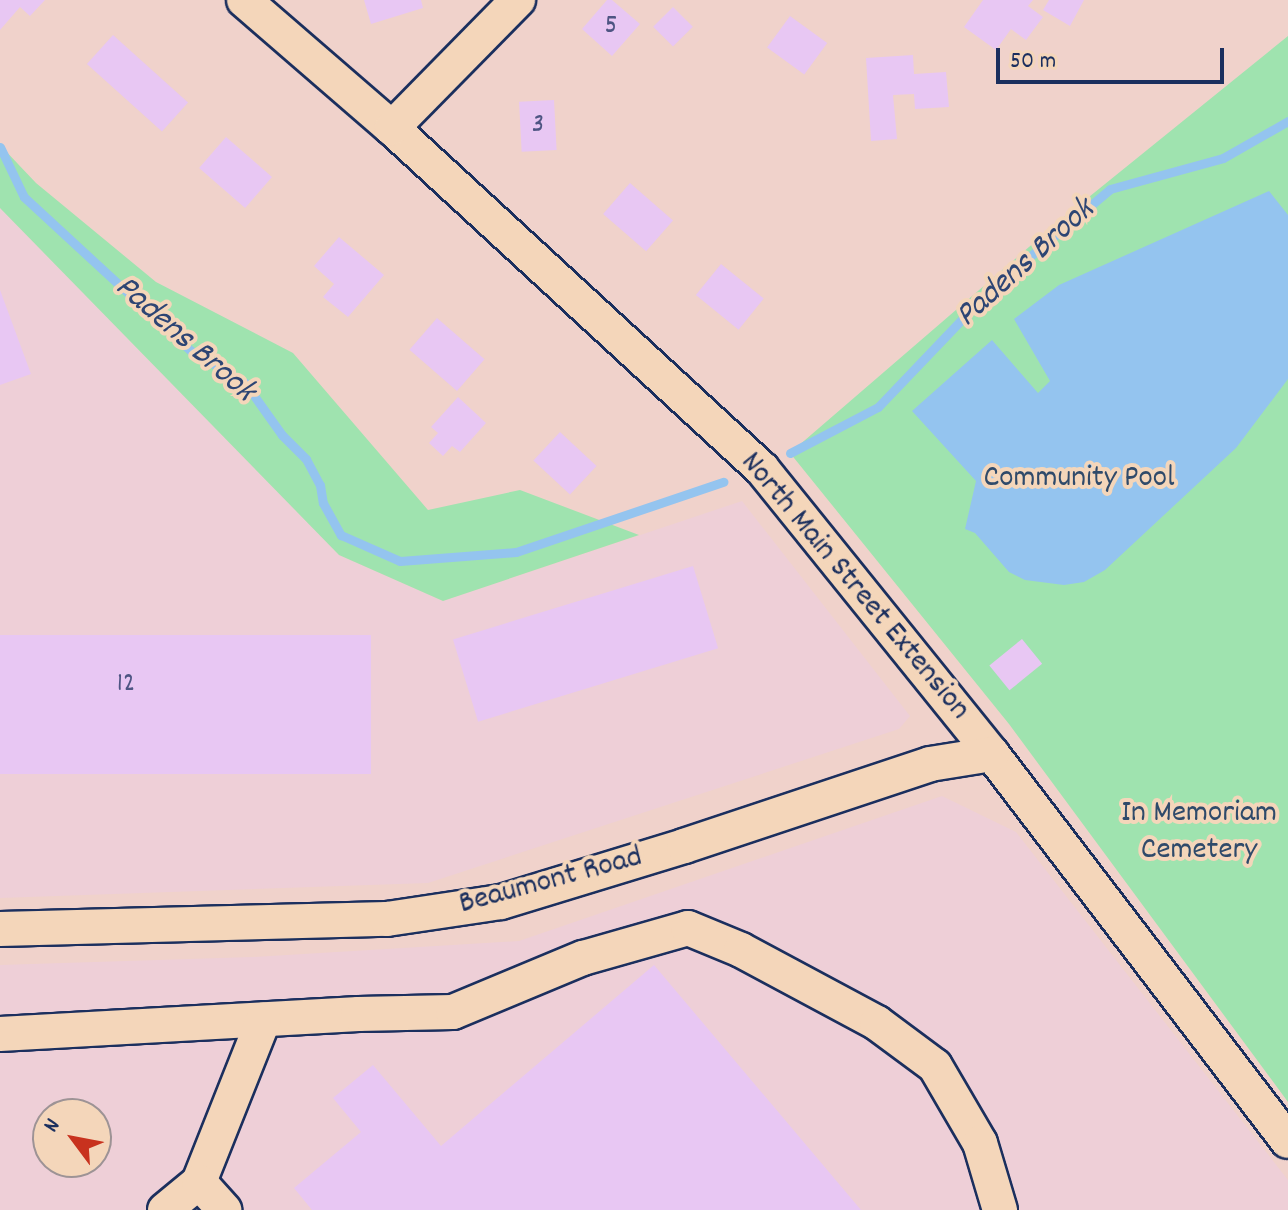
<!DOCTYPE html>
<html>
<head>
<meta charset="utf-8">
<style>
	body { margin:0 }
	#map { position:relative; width:1288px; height:1210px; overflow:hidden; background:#f0d2cb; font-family:Dekko,sans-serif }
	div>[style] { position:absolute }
	.built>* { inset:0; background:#eecfd7 }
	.green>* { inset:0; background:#9fe3af }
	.water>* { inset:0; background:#94c4ef }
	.stream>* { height:9px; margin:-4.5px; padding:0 4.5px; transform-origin:4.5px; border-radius:4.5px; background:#94c4ef }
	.building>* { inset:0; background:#e8c7f3; transform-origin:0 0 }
	.roads { filter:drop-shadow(2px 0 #1b2f5e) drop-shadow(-2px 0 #1b2f5e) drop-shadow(0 2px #1b2f5e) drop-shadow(0 -2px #1b2f5e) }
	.minor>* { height:34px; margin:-17px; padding:0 17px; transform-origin:17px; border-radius:17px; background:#f4d6ba }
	span { translate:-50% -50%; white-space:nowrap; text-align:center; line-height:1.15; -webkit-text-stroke:8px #f4d6ba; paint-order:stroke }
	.number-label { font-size:28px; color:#4e5583 }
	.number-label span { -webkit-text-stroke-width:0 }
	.park-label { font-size:32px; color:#2f4a6a }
	.street-label { font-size:32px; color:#1b2f5e }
	.water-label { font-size:34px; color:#2d4574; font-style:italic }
	.north { position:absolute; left:32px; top:1098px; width:80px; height:80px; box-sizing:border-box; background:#f4d6ba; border:2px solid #9d9395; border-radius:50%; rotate:302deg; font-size:22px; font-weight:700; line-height:32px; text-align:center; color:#1b2f5e }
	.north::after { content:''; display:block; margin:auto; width:28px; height:36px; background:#c8321e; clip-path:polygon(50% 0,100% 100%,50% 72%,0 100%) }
	.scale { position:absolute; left:996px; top:48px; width:228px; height:36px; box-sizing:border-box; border:4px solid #1b2f5e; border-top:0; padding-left:10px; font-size:24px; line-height:28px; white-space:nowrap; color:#1b2f5e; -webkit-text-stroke:6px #f4d6ba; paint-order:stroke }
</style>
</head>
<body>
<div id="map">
	<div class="built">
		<div style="clip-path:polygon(0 208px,339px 555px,443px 601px,742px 501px,910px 716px,899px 729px,428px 883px,0 898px)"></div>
		<div style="clip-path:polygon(evenodd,942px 796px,1016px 832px,1288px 1180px,1288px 1210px,0 1210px,0 965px,252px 957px,519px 941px,942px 796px,48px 1114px,96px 1114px,96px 1162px,48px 1162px,48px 1114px)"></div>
	</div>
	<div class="green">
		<div style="clip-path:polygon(1288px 36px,1288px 1102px,1009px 724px,790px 453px,1058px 222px)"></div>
		<div style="clip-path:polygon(0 145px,36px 183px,156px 282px,293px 353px,428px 510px,520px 490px,639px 535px,443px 601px,339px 555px,0 208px)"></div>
	</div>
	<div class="water">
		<div style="clip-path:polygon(1269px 191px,1288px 215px,1288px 379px,1236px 448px,1105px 570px,1084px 582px,1064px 585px,1025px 580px,1009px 572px,975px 533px,965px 529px,976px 481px,912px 411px,992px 340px,1038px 393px,1050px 381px,1014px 319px,1059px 285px)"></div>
	</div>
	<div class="stream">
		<div style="left:0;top:147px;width:55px;rotate:64.4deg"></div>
		<div style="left:24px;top:197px;width:226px;rotate:42.7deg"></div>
		<div style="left:190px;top:350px;width:64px;rotate:31deg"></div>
		<div style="left:245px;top:383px;width:64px;rotate:54.6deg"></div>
		<div style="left:282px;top:435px;width:34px;rotate:45deg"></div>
		<div style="left:306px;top:459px;width:30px;rotate:62deg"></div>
		<div style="left:320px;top:485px;width:18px;rotate:81deg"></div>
		<div style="left:323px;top:503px;width:37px;rotate:61deg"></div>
		<div style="left:341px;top:535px;width:64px;rotate:23.8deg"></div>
		<div style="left:400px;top:561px;width:116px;rotate:-4.4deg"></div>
		<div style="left:516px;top:552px;width:219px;rotate:-18.7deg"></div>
		<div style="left:790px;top:453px;width:99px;rotate:-27.6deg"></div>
		<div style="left:878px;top:407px;width:161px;rotate:-46.3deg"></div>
		<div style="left:989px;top:291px;width:158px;rotate:-40.1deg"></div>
		<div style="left:1110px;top:189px;width:117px;rotate:-15.3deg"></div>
		<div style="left:1223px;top:158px;width:75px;rotate:-29.6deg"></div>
	</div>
	<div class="building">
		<div style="clip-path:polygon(0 0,45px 0,30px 16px,20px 7px,0 30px)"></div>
		<div style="clip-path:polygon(364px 0,421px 0,423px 8px,371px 24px)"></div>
		<div style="clip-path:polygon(607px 0,612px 0,640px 24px,612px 56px,582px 29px)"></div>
		<div style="clip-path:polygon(983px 0,1033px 0,1028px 6px,1043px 17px,1026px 40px,1011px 29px,996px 50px,964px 27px)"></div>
		<div style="clip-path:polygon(1049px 0,1084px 0,1070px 26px,1043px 10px)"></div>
		<div style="left:673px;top:7px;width:28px;height:28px;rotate:45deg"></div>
		<div style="left:790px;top:16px;width:46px;height:39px;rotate:36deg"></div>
		<div style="left:113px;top:35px;width:101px;height:39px;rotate:42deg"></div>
		<div style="clip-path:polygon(913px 55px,914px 74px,946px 72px,949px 107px,915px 109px,914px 94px,893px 95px,897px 139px,871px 141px,866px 58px)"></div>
		<div style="left:554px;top:100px;width:50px;height:35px;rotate:87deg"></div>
		<div style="left:226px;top:137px;width:61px;height:41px;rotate:41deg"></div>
		<div style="left:630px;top:183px;width:57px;height:41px;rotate:41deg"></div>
		<div style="clip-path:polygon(339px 237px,384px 275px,348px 317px,323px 297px,334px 284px,314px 266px)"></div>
		<div style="left:721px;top:264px;width:55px;height:40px;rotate:39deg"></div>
		<div style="clip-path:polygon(0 290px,31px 374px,0 385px)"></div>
		<div style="left:437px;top:318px;width:63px;height:42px;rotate:41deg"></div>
		<div style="clip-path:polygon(458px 397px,486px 423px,460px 452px,452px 446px,443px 456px,429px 443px,438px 433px,431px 427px)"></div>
		<div style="left:560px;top:432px;width:50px;height:39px;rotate:43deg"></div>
		<div style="left:693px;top:566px;width:86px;height:251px;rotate:73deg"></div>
		<div style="left:371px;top:635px;width:139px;height:371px;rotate:90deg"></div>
		<div style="left:1022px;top:639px;width:32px;height:42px;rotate:51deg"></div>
		<div style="clip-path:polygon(654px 965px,861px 1210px,312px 1210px,294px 1188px,361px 1132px,333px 1098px,373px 1065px,441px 1146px)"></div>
	</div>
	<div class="roads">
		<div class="minor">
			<div style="left:244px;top:0;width:196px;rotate:40.9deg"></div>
			<div style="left:392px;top:128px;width:503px;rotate:42.66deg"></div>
			<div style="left:762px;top:469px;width:366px;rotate:51.1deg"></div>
			<div style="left:992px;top:754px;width:487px;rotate:52.6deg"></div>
			<div style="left:392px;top:128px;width:180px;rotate:-45.5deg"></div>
			<div style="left:0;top:929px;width:387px;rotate:-1.5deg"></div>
			<div style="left:387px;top:919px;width:115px;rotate:-8.5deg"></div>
			<div style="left:501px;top:902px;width:191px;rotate:-17deg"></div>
			<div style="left:684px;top:846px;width:259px;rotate:-18.4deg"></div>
			<div style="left:930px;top:764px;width:63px;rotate:-9.2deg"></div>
			<div style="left:0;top:1034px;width:359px;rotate:-3.2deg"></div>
			<div style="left:358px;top:1014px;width:95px;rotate:-1.2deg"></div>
			<div style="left:453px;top:1012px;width:141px;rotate:-22.6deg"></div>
			<div style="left:583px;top:958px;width:109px;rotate:-15.9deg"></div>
			<div style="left:688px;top:928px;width:57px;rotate:22.5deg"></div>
			<div style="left:741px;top:950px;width:154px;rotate:28.2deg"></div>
			<div style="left:877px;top:1023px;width:72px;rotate:36.6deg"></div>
			<div style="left:935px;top:1066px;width:89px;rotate:59.7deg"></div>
			<div style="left:980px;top:1143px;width:70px;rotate:73.4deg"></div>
			<div style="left:199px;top:1182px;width:175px;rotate:-68.3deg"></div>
			<div style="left:165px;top:1210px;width:44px;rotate:-39.5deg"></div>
			<div style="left:199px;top:1182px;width:38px;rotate:48deg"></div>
		</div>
	</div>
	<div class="number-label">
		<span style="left:611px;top:27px">5</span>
		<span style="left:538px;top:126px">3</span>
		<span style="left:126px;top:685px">12</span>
	</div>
	<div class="park-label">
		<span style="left:1079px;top:479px">Community Pool</span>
		<span style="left:1199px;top:833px">In Memoriam<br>Cemetery</span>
	</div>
	<div class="street-label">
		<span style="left:854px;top:587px;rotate:50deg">North Main Street Extension</span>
		<span style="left:551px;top:882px;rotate:-15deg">Beaumont Road</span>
	</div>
	<div class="water-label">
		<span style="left:1026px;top:264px;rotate:-42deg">Padens Brook</span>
		<span style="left:184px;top:340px;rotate:41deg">Padens Brook</span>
	</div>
	<div class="north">N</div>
	<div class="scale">50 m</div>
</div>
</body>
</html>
